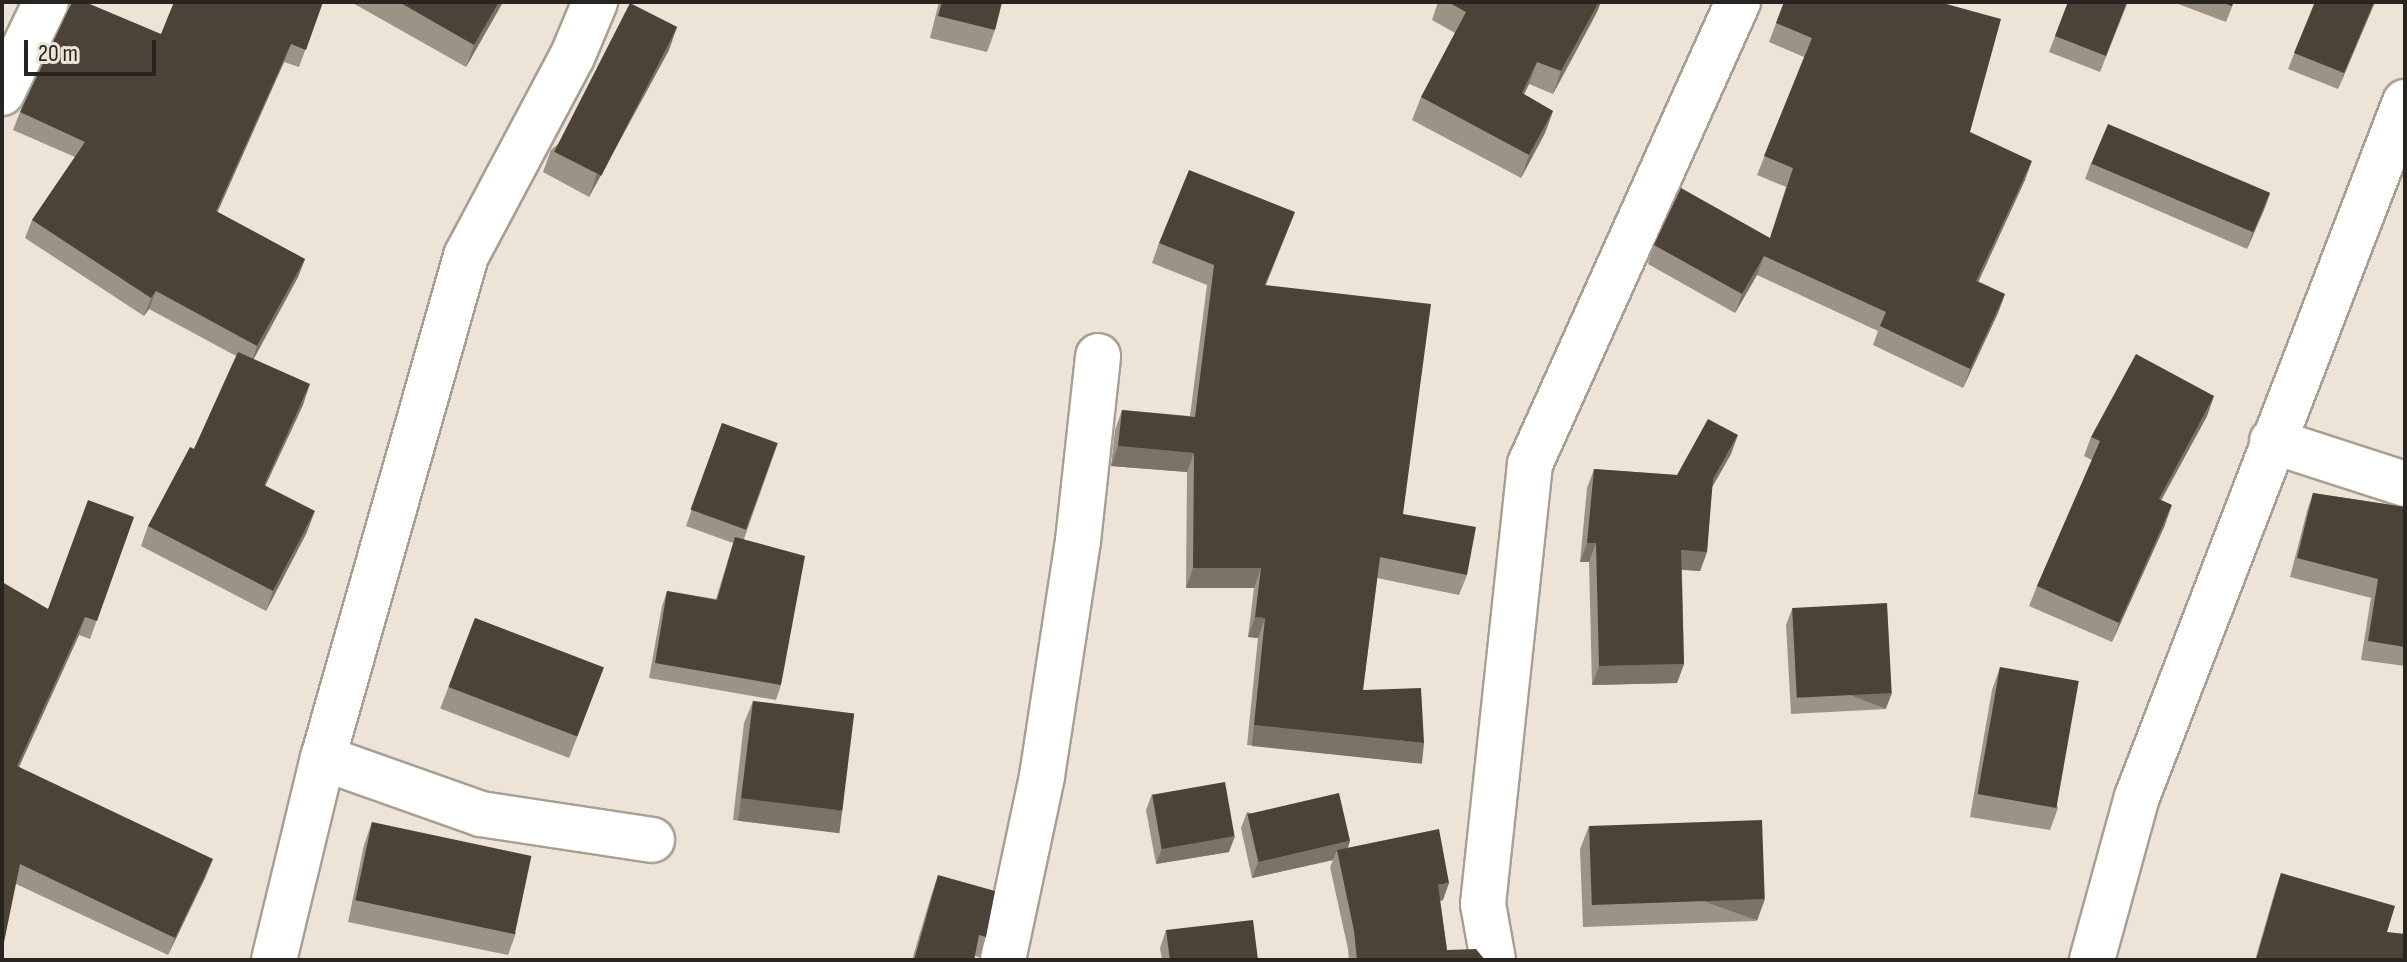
<!DOCTYPE html>
<html>
<head>
<meta charset="utf-8">
<style>
	body { margin:0 }
	#map { position:relative; width:2407px; height:962px; overflow:hidden; background:#ede3d6; font-family:"Sofia Sans Condensed",sans-serif }
	div>[style] { position:absolute }
	.roads { filter:drop-shadow(2px 0 #a89f93) drop-shadow(-2px 0 #a89f93) drop-shadow(0 2px #a89f93) drop-shadow(0 -2px #a89f93) }
	.street>* { height:44px; margin:-22px; padding:0 22px; transform-origin:22px; border-radius:22px; background:#fff }
	.wall>* { inset:0; background:#9c9387; transform-origin:0 0 }
	.shaded-wall>* { inset:0; background:#7c7367; transform-origin:0 0 }
	.building>* { inset:0; background:#4b4338; transform-origin:0 0 }
	span { translate:-50% -50%; white-space:nowrap; text-align:center; line-height:1.15; -webkit-text-stroke:8px #ede3d6; paint-order:stroke }
	.frame { position:absolute; inset:0; border:4px solid #282420; pointer-events:none }
	.scale { position:absolute; left:24px; top:40px; width:132px; height:36px; box-sizing:border-box; border:4px solid #282420; border-top:0; padding-left:10px; font-size:24px; line-height:28px; white-space:nowrap; color:#282420; -webkit-text-stroke:6px #ede3d6; paint-order:stroke }
</style>
</head>
<body>
<div id="map">
	<div class="roads">
		<div class="street">
			<div style="left:2px;top:93px;width:101px;rotate:-64.2deg"></div>
			<div style="left:2272px;top:441px;width:140px;rotate:17.9deg"></div>
			<div style="left:323px;top:758px;width:168px;rotate:19.5deg"></div>
			<div style="left:481px;top:814px;width:173px;rotate:8.6deg"></div>
			<div style="left:274px;top:960px;width:208px;rotate:-76.4deg"></div>
			<div style="left:323px;top:758px;width:522px;rotate:-74.1deg"></div>
			<div style="left:466px;top:256px;width:225px;rotate:-62deg"></div>
			<div style="left:572px;top:57px;width:60px;rotate:-67.3deg"></div>
			<div style="left:1003px;top:960px;width:188px;rotate:-78deg"></div>
			<div style="left:1042px;top:776px;width:238px;rotate:-81.3deg"></div>
			<div style="left:1078px;top:541px;width:186px;rotate:-83.8deg"></div>
			<div style="left:1493px;top:960px;width:57px;rotate:-100.1deg"></div>
			<div style="left:1483px;top:904px;width:443px;rotate:-83.9deg"></div>
			<div style="left:1530px;top:464px;width:507px;rotate:-65.76deg"></div>
			<div style="left:2092px;top:960px;width:169px;rotate:-74.6deg"></div>
			<div style="left:2137px;top:797px;width:745px;rotate:-68.91deg"></div>
		</div>
	</div>
	<div class="wall">
		<div style="clip-path:polygon(323px 2px,299px 67px,284px 62px,217px 212px,305px 259px,298px 277px,253px 359px,303px 405px,265px 486px,307px 532px,266px 611px,141px 546px,148px 526px,194px 449px,236px 356px,149px 309px,144px 316px,25px 238px,32px 220px,75px 157px,13px 130px,20px 112px,161px 34px)"></div>
		<div style="clip-path:polygon(351px 2px,503px 2px,466px 67px)"></div>
		<div style="clip-path:polygon(939px 2px,1002px 2px,995px 30px,987px 52px,930px 38px)"></div>
		<div style="clip-path:polygon(1438px 2px,1601px 2px,1597px 12px,1553px 94px,1529px 84px,1524px 94px,1553px 111px,1545px 133px,1521px 178px,1412px 120px,1421px 97px,1455px 33px,1432px 20px)"></div>
		<div style="clip-path:polygon(1784px 2px,1970px 132px,2025px 180px,1978px 281px,2005px 294px,1998px 313px,1963px 388px,1873px 345px,1878px 331px,1757px 275px,1735px 313px,1648px 264px,1654px 245px,1770px 238px,1786px 187px,1757px 175px,1804px 57px,1769px 42px)"></div>
		<div style="clip-path:polygon(2068px 2px,2128px 2px,2100px 72px,2049px 52px)"></div>
		<div style="clip-path:polygon(2173px 2px,2234px 2px,2226px 22px)"></div>
		<div style="clip-path:polygon(2315px 2px,2375px 2px,2338px 89px,2288px 69px)"></div>
		<div style="clip-path:polygon(669px 50px,589px 197px,543px 172px,551px 150px)"></div>
		<div style="clip-path:polygon(2091px 163px,2270px 194px,2247px 249px,2085px 179px)"></div>
		<div style="clip-path:polygon(1295px 212px,1266px 285px,1403px 514px,1467px 575px,1459px 595px,1377px 578px,1363px 690px,1416px 763px,1247px 745px,1258px 638px,1248px 637px,1254px 588px,1186px 588px,1187px 472px,1111px 466px,1115px 430px,1122px 410px,1190px 416px,1207px 285px,1152px 263px,1159px 243px)"></div>
		<div style="clip-path:polygon(2214px 396px,2207px 416px,2161px 500px,2165px 525px,2112px 642px,2029px 606px,2037px 586px,2092px 460px,2084px 456px,2091px 437px)"></div>
		<div style="clip-path:polygon(722px 423px,778px 443px,744px 539px,781px 685px,776px 700px,649px 678px,662px 606px,667px 591px,716px 599px,733px 543px,686px 526px)"></div>
		<div style="clip-path:polygon(1731px 454px,1712px 487px,1707px 552px,1700px 571px,1682px 570px,1684px 664px,1677px 683px,1592px 685px,1589px 562px,1580px 562px,1587px 488px,1594px 469px,1677px 475px)"></div>
		<div style="clip-path:polygon(2313px 493px,2405px 507px,2405px 666px,2361px 660px,2371px 598px,2290px 577px,2307px 511px)"></div>
		<div style="clip-path:polygon(134px 517px,90px 639px,79px 635px,19px 767px,206px 876px,168px 955px,16px 884px,2px 582px,48px 609px)"></div>
		<div style="clip-path:polygon(1792px 609px,1886px 709px,1791px 714px,1786px 625px)"></div>
		<div style="left:475px;top:618px;width:138px;height:97px;rotate:21deg"></div>
		<div style="clip-path:polygon(2000px 667px,2058px 808px,2050px 830px,1970px 817px,1992px 690px)"></div>
		<div style="clip-path:polygon(753px 701px,834px 832px,733px 820px,744px 723px)"></div>
		<div style="clip-path:polygon(1152px 794px,1229px 852px,1156px 864px,1146px 810px)"></div>
		<div style="clip-path:polygon(1247px 812px,1350px 841px,1348px 848px,1443px 900px,1440px 901px,1447px 950px,1485px 960px,1349px 960px,1348px 949px,1330px 867px,1333px 860px,1252px 878px,1241px 828px)"></div>
		<div style="clip-path:polygon(372px 822px,516px 933px,508px 955px,348px 922px,364px 845px)"></div>
		<div style="clip-path:polygon(1589px 826px,1757px 921px,1583px 927px,1580px 849px)"></div>
		<div style="clip-path:polygon(2281px 873px,2387px 932px,2405px 960px,2255px 960px,2275px 891px)"></div>
		<div style="clip-path:polygon(938px 875px,986px 937px,979px 957px,975px 956px,974px 960px,912px 960px,931px 896px)"></div>
		<div style="clip-path:polygon(1166px 930px,1258px 960px,1162px 960px,1160px 948px)"></div>
	</div>
	<div class="shaded-wall">
		<div style="clip-path:polygon(499px 2px,503px 2px,466px 67px,474px 45px)"></div>
		<div style="clip-path:polygon(1599px 2px,1601px 2px,1597px 12px,1553px 94px,1561px 71px)"></div>
		<div style="clip-path:polygon(2374px 2px,2375px 2px,2338px 89px,2344px 73px)"></div>
		<div style="clip-path:polygon(677px 27px,669px 50px,589px 197px,597px 174px)"></div>
		<div style="clip-path:polygon(291px 44px,284px 62px,210px 229px,216px 211px)"></div>
		<div style="clip-path:polygon(1537px 62px,1529px 84px,1514px 115px,1522px 93px)"></div>
		<div style="clip-path:polygon(1553px 111px,1545px 133px,1521px 178px,1529px 155px)"></div>
		<div style="clip-path:polygon(2032px 161px,2025px 180px,1970px 300px,1976px 281px)"></div>
		<div style="clip-path:polygon(2270px 194px,2264px 210px,2247px 249px,2252px 233px)"></div>
		<div style="clip-path:polygon(1764px 256px,1757px 275px,1735px 313px,1742px 294px)"></div>
		<div style="clip-path:polygon(305px 259px,298px 277px,251px 364px,257px 346px)"></div>
		<div style="clip-path:polygon(156px 291px,149px 309px,144px 316px,151px 298px)"></div>
		<div style="clip-path:polygon(2005px 294px,1998px 313px,1963px 388px,1970px 369px)"></div>
		<div style="clip-path:polygon(310px 384px,303px 405px,256px 506px,264px 485px)"></div>
		<div style="clip-path:polygon(2214px 396px,2207px 416px,2151px 519px,2159px 499px)"></div>
		<div style="clip-path:polygon(1738px 435px,1731px 454px,1706px 498px,1713px 479px)"></div>
		<div style="clip-path:polygon(1118px 446px,1194px 453px,1187px 472px,1111px 466px)"></div>
		<div style="clip-path:polygon(2172px 505px,2165px 525px,2112px 642px,2119px 623px)"></div>
		<div style="clip-path:polygon(315px 511px,307px 532px,266px 611px,273px 591px)"></div>
		<div style="clip-path:polygon(1587px 543px,1596px 543px,1589px 562px,1580px 562px)"></div>
		<div style="clip-path:polygon(1681px 550px,1707px 552px,1700px 571px,1674px 569px)"></div>
		<div style="clip-path:polygon(1193px 568px,1261px 568px,1254px 588px,1186px 588px)"></div>
		<div style="clip-path:polygon(85px 617px,79px 635px,11px 784px,17px 766px)"></div>
		<div style="clip-path:polygon(1255px 617px,1265px 618px,1258px 638px,1248px 637px)"></div>
		<div style="clip-path:polygon(1684px 664px,1677px 683px,1592px 685px,1599px 666px)"></div>
		<div style="left:1892px;top:693px;width:17px;height:95px;rotate:111deg"></div>
		<div style="left:1254px;top:725px;width:171px;height:21px;rotate:6deg"></div>
		<div style="left:741px;top:798px;width:102px;height:23px;rotate:7deg"></div>
		<div style="clip-path:polygon(1235px 836px,1229px 852px,1156px 864px,1162px 848px)"></div>
		<div style="clip-path:polygon(1350px 841px,1344px 857px,1337px 850px,1333px 860px,1252px 878px,1258px 862px)"></div>
		<div style="clip-path:polygon(213px 859px,206px 876px,168px 955px,175px 938px)"></div>
		<div style="clip-path:polygon(1449px 883px,1443px 900px,1432px 903px,1438px 885px)"></div>
		<div style="left:1765px;top:899px;width:23px;height:173px;rotate:110deg"></div>
	</div>
	<div class="building">
		<div style="clip-path:polygon(72px 2px,85px 2px,161px 34px,174px 2px,323px 2px,306px 50px,291px 44px,216px 211px,305px 259px,257px 346px,156px 291px,151px 298px,32px 220px,85px 142px,20px 112px)"></div>
		<div style="clip-path:polygon(399px 2px,499px 2px,474px 45px)"></div>
		<div style="clip-path:polygon(942px 2px,1002px 2px,995px 30px,938px 16px)"></div>
		<div style="clip-path:polygon(1448px 2px,1599px 2px,1561px 71px,1537px 62px,1522px 93px,1553px 111px,1529px 155px,1421px 97px,1466px 12px)"></div>
		<div style="clip-path:polygon(1784px 2px,1939px 2px,2001px 19px,1970px 132px,2032px 161px,1976px 281px,2005px 294px,1970px 369px,1880px 326px,1886px 312px,1764px 256px,1742px 294px,1654px 245px,1681px 188px,1770px 238px,1793px 168px,1764px 156px,1812px 38px,1776px 23px)"></div>
		<div style="clip-path:polygon(2068px 2px,2127px 2px,2106px 56px,2055px 36px)"></div>
		<div style="clip-path:polygon(2220px 2px,2233px 2px,2232px 6px)"></div>
		<div style="clip-path:polygon(2315px 2px,2374px 2px,2344px 73px,2294px 53px)"></div>
		<div style="left:630px;top:3px;width:53px;height:167px;rotate:27deg"></div>
		<div style="left:2108px;top:124px;width:176px;height:43px;rotate:23deg"></div>
		<div style="clip-path:polygon(1189px 170px,1295px 212px,1265px 285px,1431px 304px,1403px 514px,1476px 527px,1467px 575px,1380px 557px,1363px 690px,1421px 688px,1424px 743px,1254px 725px,1265px 618px,1255px 617px,1261px 568px,1193px 568px,1194px 453px,1118px 446px,1122px 410px,1195px 417px,1214px 265px,1159px 243px)"></div>
		<div style="clip-path:polygon(238px 352px,310px 384px,264px 485px,315px 511px,273px 591px,148px 526px,190px 447px,194px 449px)"></div>
		<div style="clip-path:polygon(2136px 354px,2214px 396px,2159px 499px,2172px 505px,2119px 623px,2037px 586px,2100px 441px,2091px 437px)"></div>
		<div style="clip-path:polygon(1708px 419px,1738px 435px,1713px 479px,1707px 552px,1681px 550px,1684px 664px,1599px 666px,1596px 543px,1587px 543px,1594px 469px,1677px 475px)"></div>
		<div style="left:722px;top:423px;width:59px;height:92px;rotate:20deg"></div>
		<div style="clip-path:polygon(2313px 493px,2405px 507px,2405px 647px,2368px 641px,2378px 579px,2297px 558px)"></div>
		<div style="clip-path:polygon(88px 500px,134px 517px,97px 621px,85px 617px,17px 766px,213px 859px,175px 938px,20px 864px,2px 952px,2px 582px,48px 609px)"></div>
		<div style="clip-path:polygon(735px 537px,805px 556px,781px 685px,655px 663px,667px 591px,717px 600px)"></div>
		<div style="left:1887px;top:603px;width:90px;height:95px;rotate:87deg"></div>
		<div style="left:475px;top:618px;width:138px;height:74px;rotate:21deg"></div>
		<div style="left:2000px;top:667px;width:80px;height:129px;rotate:10deg"></div>
		<div style="left:753px;top:701px;width:102px;height:98px;rotate:7deg"></div>
		<div style="left:1225px;top:782px;width:55px;height:74px;rotate:80deg"></div>
		<div style="left:1339px;top:793px;width:49px;height:94px;rotate:77deg"></div>
		<div style="left:1762px;top:820px;width:79px;height:173px;rotate:88deg"></div>
		<div style="left:372px;top:822px;width:163px;height:80px;rotate:12deg"></div>
		<div style="clip-path:polygon(1439px 829px,1449px 883px,1438px 885px,1447px 950px,1476px 949px,1485px 960px,1357px 960px,1354px 931px,1337px 850px)"></div>
		<div style="clip-path:polygon(2281px 873px,2395px 906px,2387px 932px,2405px 934px,2405px 960px,2256px 960px)"></div>
		<div style="clip-path:polygon(938px 875px,995px 891px,986px 937px,979px 935px,974px 960px,914px 960px)"></div>
		<div style="clip-path:polygon(1253px 920px,1258px 960px,1170px 960px,1166px 930px)"></div>
	</div>
	<div class="frame"></div>
	<div class="scale">20 m</div>
</div>
</body>
</html>
